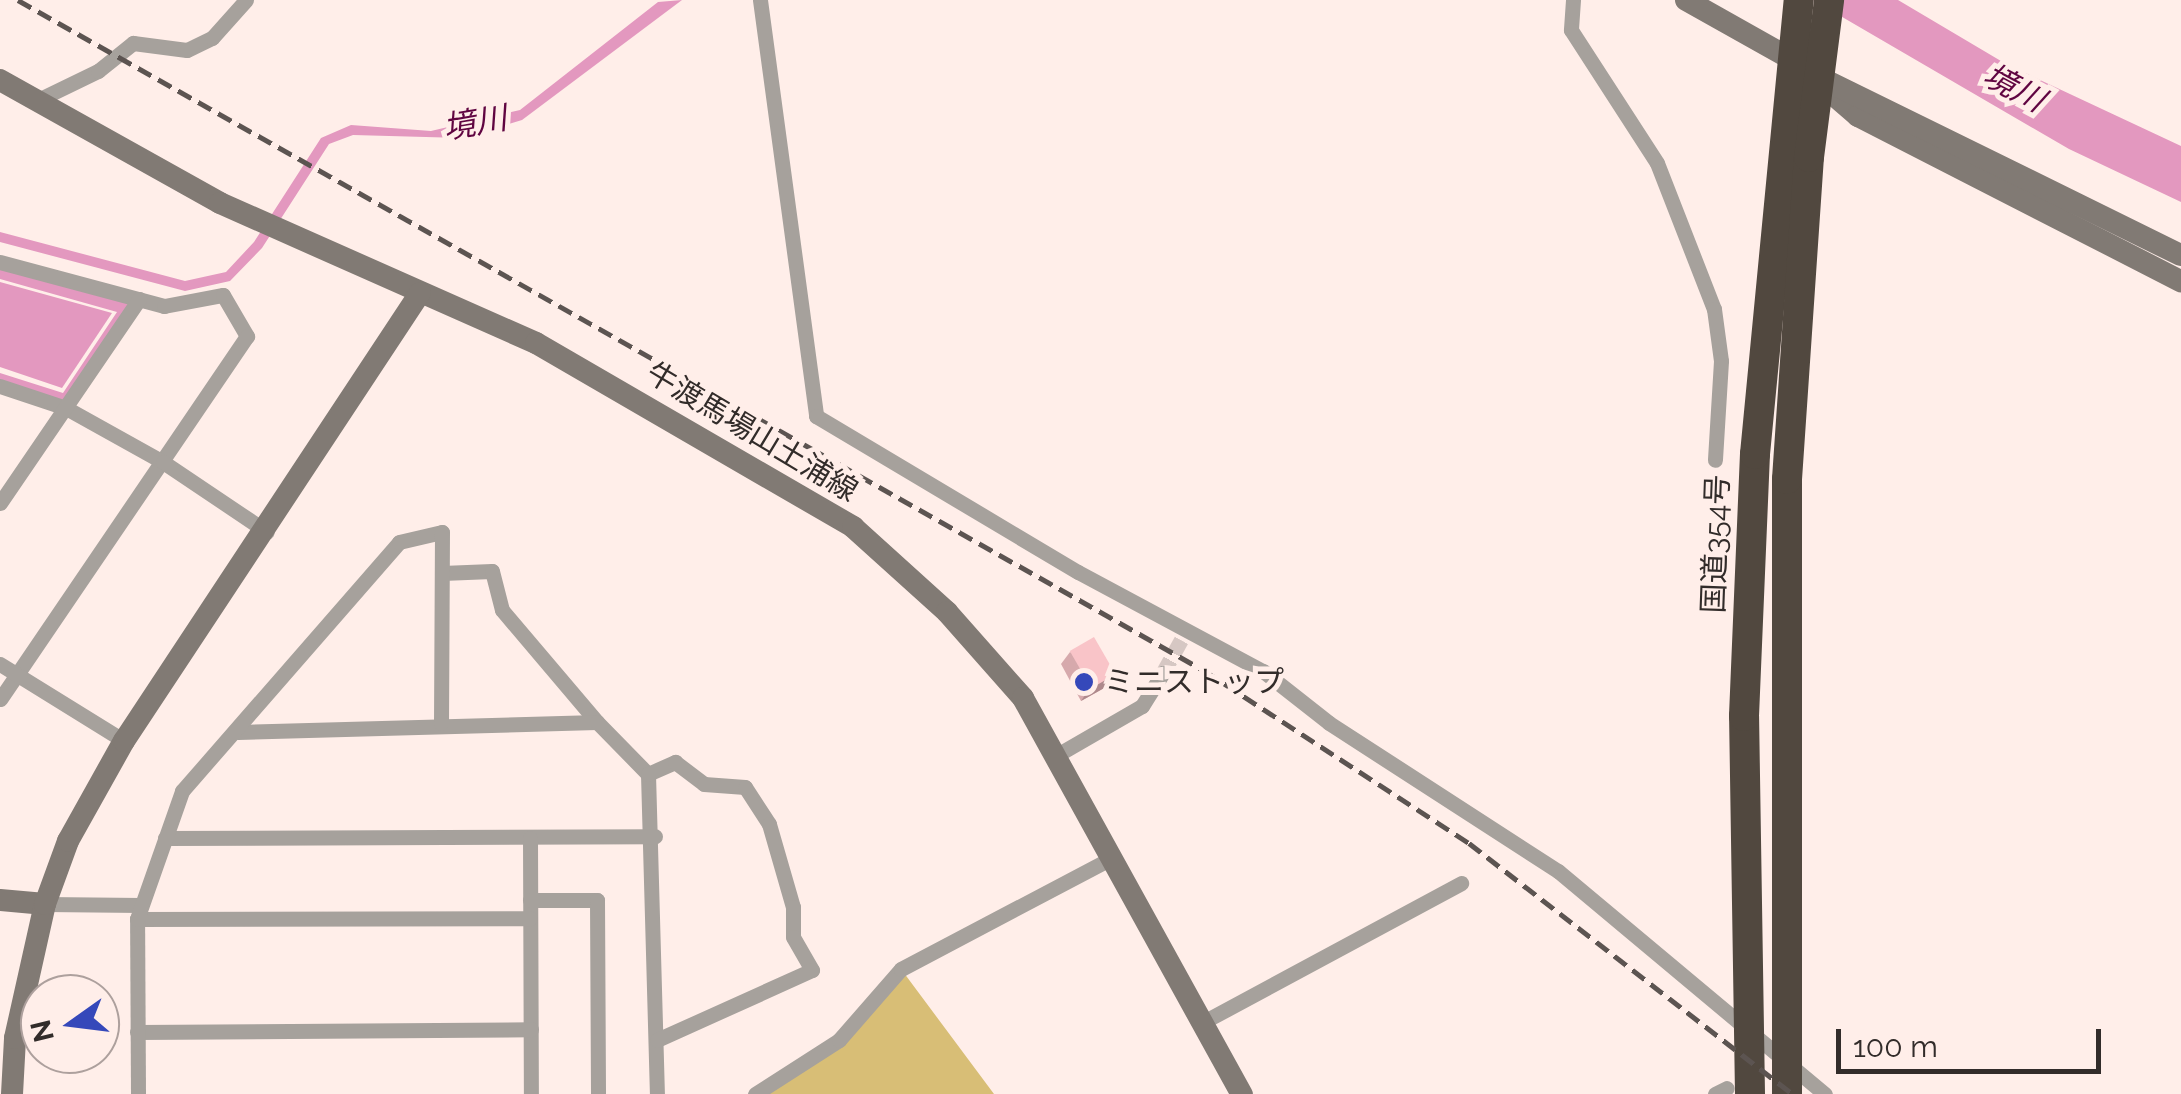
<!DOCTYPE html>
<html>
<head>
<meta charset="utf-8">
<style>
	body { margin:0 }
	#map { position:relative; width:2181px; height:1094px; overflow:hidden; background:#ffeee9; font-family:Raleway,"Noto Sans JP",sans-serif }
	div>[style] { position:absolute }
	.green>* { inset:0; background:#d8be76 }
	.water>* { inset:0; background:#e398bf }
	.street-tunnel>* { height:15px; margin-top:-7.5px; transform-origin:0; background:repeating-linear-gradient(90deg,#d6c7c3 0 15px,transparent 0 23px) }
	.street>* { height:15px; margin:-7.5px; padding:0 7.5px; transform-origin:7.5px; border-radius:7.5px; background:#a6a19c }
	.secondary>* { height:22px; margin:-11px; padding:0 11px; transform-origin:11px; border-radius:11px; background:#817a74 }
	.highway>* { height:30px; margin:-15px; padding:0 15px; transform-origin:15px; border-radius:15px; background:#51483f }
	.rail>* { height:5px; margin-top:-2.5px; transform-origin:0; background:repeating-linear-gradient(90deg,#5c5451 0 15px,transparent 0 23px) }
	.wall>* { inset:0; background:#d6a9ac }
	.shaded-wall>* { inset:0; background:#ae898c }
	.building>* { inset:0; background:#f9c4c8; transform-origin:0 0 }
	.dots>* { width:28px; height:28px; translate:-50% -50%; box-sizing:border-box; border:5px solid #ffeee9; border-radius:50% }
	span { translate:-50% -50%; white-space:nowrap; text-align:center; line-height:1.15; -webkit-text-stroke:10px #ffeee9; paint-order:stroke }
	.street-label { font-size:30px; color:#322c2a }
	.poi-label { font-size:30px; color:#322c2a }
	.left { translate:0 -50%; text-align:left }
	.water-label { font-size:32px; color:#600541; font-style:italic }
	.north { position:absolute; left:20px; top:974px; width:100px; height:100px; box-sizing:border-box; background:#ffeee9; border:2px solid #ada09d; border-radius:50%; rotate:256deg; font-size:28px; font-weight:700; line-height:40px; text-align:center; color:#322c2a }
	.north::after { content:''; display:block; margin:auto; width:35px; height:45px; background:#3548ba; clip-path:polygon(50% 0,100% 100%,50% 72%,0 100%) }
	.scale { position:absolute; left:1836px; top:1029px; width:265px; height:45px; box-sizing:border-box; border:5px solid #322c2a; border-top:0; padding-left:12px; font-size:30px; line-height:35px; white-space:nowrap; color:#322c2a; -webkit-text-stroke:8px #ffeee9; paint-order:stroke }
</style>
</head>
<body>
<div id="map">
	<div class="green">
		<div style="clip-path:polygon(901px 969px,994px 1094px,755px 1094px,800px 1070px)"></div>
	</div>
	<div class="water">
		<div style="clip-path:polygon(682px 0,522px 120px,462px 138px,353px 135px,329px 144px,262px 248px,230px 281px,185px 291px,0 242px,0 232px,185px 281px,226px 272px,254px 242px,321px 138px,351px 125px,431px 131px,520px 110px,658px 2px)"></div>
		<div style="clip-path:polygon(1813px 0,1898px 0,2006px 64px,2181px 146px,2181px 202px,2069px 149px)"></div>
		<div style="clip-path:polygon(0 266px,134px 301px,64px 402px,0 381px,0 373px,63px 393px,117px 312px,0 279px)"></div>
		<div style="clip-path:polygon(0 282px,112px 313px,62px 388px,0 367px)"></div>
	</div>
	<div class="street-tunnel">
		<div style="left:1163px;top:673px;width:38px;rotate:-61deg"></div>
	</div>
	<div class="street">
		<div style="left:760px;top:0;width:420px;rotate:82.3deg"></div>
		<div style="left:816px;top:416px;width:305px;rotate:30.8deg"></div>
		<div style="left:1078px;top:572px;width:210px;rotate:28.2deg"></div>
		<div style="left:1263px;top:671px;width:84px;rotate:38.2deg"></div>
		<div style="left:1329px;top:723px;width:273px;rotate:32.9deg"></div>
		<div style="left:1558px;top:871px;width:348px;rotate:39.9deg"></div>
		<div style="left:1573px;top:0;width:30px;rotate:94deg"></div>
		<div style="left:1571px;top:30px;width:158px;rotate:57.1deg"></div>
		<div style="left:1657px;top:163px;width:157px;rotate:68.7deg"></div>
		<div style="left:1714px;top:309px;width:52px;rotate:82.3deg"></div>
		<div style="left:1721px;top:361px;width:99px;rotate:93.5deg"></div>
		<div style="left:38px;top:100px;width:67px;rotate:-25.8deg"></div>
		<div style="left:98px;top:71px;width:45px;rotate:-38.7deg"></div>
		<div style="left:133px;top:43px;width:54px;rotate:7.4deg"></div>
		<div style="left:187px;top:50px;width:28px;rotate:-26deg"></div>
		<div style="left:212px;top:38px;width:51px;rotate:-48.2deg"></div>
		<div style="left:0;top:262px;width:170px;rotate:15deg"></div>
		<div style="left:164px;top:306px;width:60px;rotate:-10.6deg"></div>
		<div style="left:223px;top:295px;width:48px;rotate:59.7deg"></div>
		<div style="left:247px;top:336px;width:439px;rotate:124.2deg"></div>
		<div style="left:0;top:386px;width:70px;rotate:18.4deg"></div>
		<div style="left:66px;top:408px;width:111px;rotate:29.1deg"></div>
		<div style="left:163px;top:462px;width:125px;rotate:33.9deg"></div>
		<div style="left:0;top:503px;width:247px;rotate:-55.7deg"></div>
		<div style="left:442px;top:573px;width:50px;rotate:-2.3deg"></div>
		<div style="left:492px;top:571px;width:40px;rotate:75.6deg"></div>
		<div style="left:502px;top:610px;width:147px;rotate:49.7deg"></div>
		<div style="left:0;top:664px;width:146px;rotate:31.8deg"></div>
		<div style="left:238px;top:732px;width:359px;rotate:-1.6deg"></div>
		<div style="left:597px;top:722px;width:73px;rotate:45.6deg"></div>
		<div style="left:648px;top:774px;width:320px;rotate:88.4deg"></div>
		<div style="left:1057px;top:755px;width:98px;rotate:-30deg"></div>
		<div style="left:1142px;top:706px;width:39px;rotate:-58deg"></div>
		<div style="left:648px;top:774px;width:30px;rotate:-24deg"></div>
		<div style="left:675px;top:762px;width:36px;rotate:37deg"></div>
		<div style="left:704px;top:784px;width:41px;rotate:4.2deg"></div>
		<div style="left:745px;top:787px;width:44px;rotate:57deg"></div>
		<div style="left:769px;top:824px;width:86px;rotate:73.9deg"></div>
		<div style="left:793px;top:907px;width:30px;rotate:90deg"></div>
		<div style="left:793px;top:937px;width:38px;rotate:60deg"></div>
		<div style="left:812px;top:970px;width:170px;rotate:155.7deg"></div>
		<div style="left:165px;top:838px;width:490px;rotate:-0.2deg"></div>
		<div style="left:530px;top:838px;width:256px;rotate:89.8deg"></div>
		<div style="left:530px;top:900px;width:67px"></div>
		<div style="left:597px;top:900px;width:194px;rotate:89.7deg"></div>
		<div style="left:45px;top:904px;width:96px;rotate:0.6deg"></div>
		<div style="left:137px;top:919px;width:393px;rotate:-0.1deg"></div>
		<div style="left:1205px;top:1021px;width:291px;rotate:-28.3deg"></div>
		<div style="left:137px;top:1032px;width:394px;rotate:-0.4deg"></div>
		<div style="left:138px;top:1094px;width:175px;rotate:-90.3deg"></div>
		<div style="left:137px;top:919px;width:136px;rotate:-70.6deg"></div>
		<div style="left:182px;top:791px;width:330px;rotate:-48.9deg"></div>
		<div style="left:399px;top:542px;width:44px;rotate:-13.1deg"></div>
		<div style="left:442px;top:532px;width:191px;rotate:90.3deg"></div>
		<div style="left:755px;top:1094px;width:100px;rotate:-32.7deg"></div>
		<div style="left:839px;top:1040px;width:94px;rotate:-48.9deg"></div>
		<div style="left:901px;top:969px;width:240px;rotate:-27.8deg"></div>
		<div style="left:1715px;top:1094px;width:13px;rotate:-27deg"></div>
	</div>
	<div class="secondary">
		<div style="left:1686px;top:0;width:123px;rotate:29.3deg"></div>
		<div style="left:1793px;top:60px;width:86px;rotate:40.7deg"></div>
		<div style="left:1858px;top:116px;width:363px;rotate:27.1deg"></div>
		<div style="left:0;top:80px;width:252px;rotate:29.2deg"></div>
		<div style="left:220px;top:203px;width:346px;rotate:23.9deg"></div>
		<div style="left:536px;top:343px;width:367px;rotate:30.1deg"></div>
		<div style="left:853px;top:527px;width:127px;rotate:42.1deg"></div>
		<div style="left:947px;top:612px;width:115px;rotate:48.5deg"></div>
		<div style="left:1023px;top:698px;width:453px;rotate:61.1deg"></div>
		<div style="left:1827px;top:81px;width:394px;rotate:26.2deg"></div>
		<div style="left:0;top:900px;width:45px;rotate:5.1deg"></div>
		<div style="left:12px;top:1094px;width:56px;rotate:-86.9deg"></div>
		<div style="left:15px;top:1038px;width:137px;rotate:-77.4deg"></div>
		<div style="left:45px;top:904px;width:67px;rotate:-69.9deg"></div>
		<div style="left:68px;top:841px;width:115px;rotate:-60.8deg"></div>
		<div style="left:124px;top:741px;width:537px;rotate:-56.55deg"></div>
	</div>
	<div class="highway">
		<div style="left:1750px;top:1094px;width:378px;rotate:-90.9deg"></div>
		<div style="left:1744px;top:716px;width:262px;rotate:-87.6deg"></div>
		<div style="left:1755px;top:454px;width:456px;rotate:-84.5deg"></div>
		<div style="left:1787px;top:1094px;width:615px;rotate:-90deg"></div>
		<div style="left:1787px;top:479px;width:323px;rotate:-86.1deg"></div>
		<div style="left:1809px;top:157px;width:158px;rotate:-82.7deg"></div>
	</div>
	<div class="rail">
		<div style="left:18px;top:0;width:1364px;rotate:29.48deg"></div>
		<div style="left:1205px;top:671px;width:315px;rotate:33.1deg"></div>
		<div style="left:1469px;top:843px;width:410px;rotate:37.8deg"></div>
	</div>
	<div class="wall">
		<div style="clip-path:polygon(1070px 652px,1115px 674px,1106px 687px,1081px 701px,1061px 664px)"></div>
	</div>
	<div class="shaded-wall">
		<div style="clip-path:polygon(1115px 674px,1106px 687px,1081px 701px,1090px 688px)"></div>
	</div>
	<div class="building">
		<div style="left:1094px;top:637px;width:43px;height:28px;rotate:60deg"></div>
	</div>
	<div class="dots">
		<div style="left:1084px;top:682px;background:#3548ba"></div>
	</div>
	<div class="street-label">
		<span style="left:752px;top:432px;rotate:31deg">牛渡馬場山土浦線</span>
		<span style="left:1716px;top:544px;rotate:-88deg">国道354号</span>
	</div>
	<div class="poi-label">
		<span class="left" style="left:1104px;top:682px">ミニストップ</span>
	</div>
	<div class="water-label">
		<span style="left:2014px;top:88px;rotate:28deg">境川</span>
		<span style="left:475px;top:123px;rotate:-10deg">境川</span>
	</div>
	<div class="north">N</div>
	<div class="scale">100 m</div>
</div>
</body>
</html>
